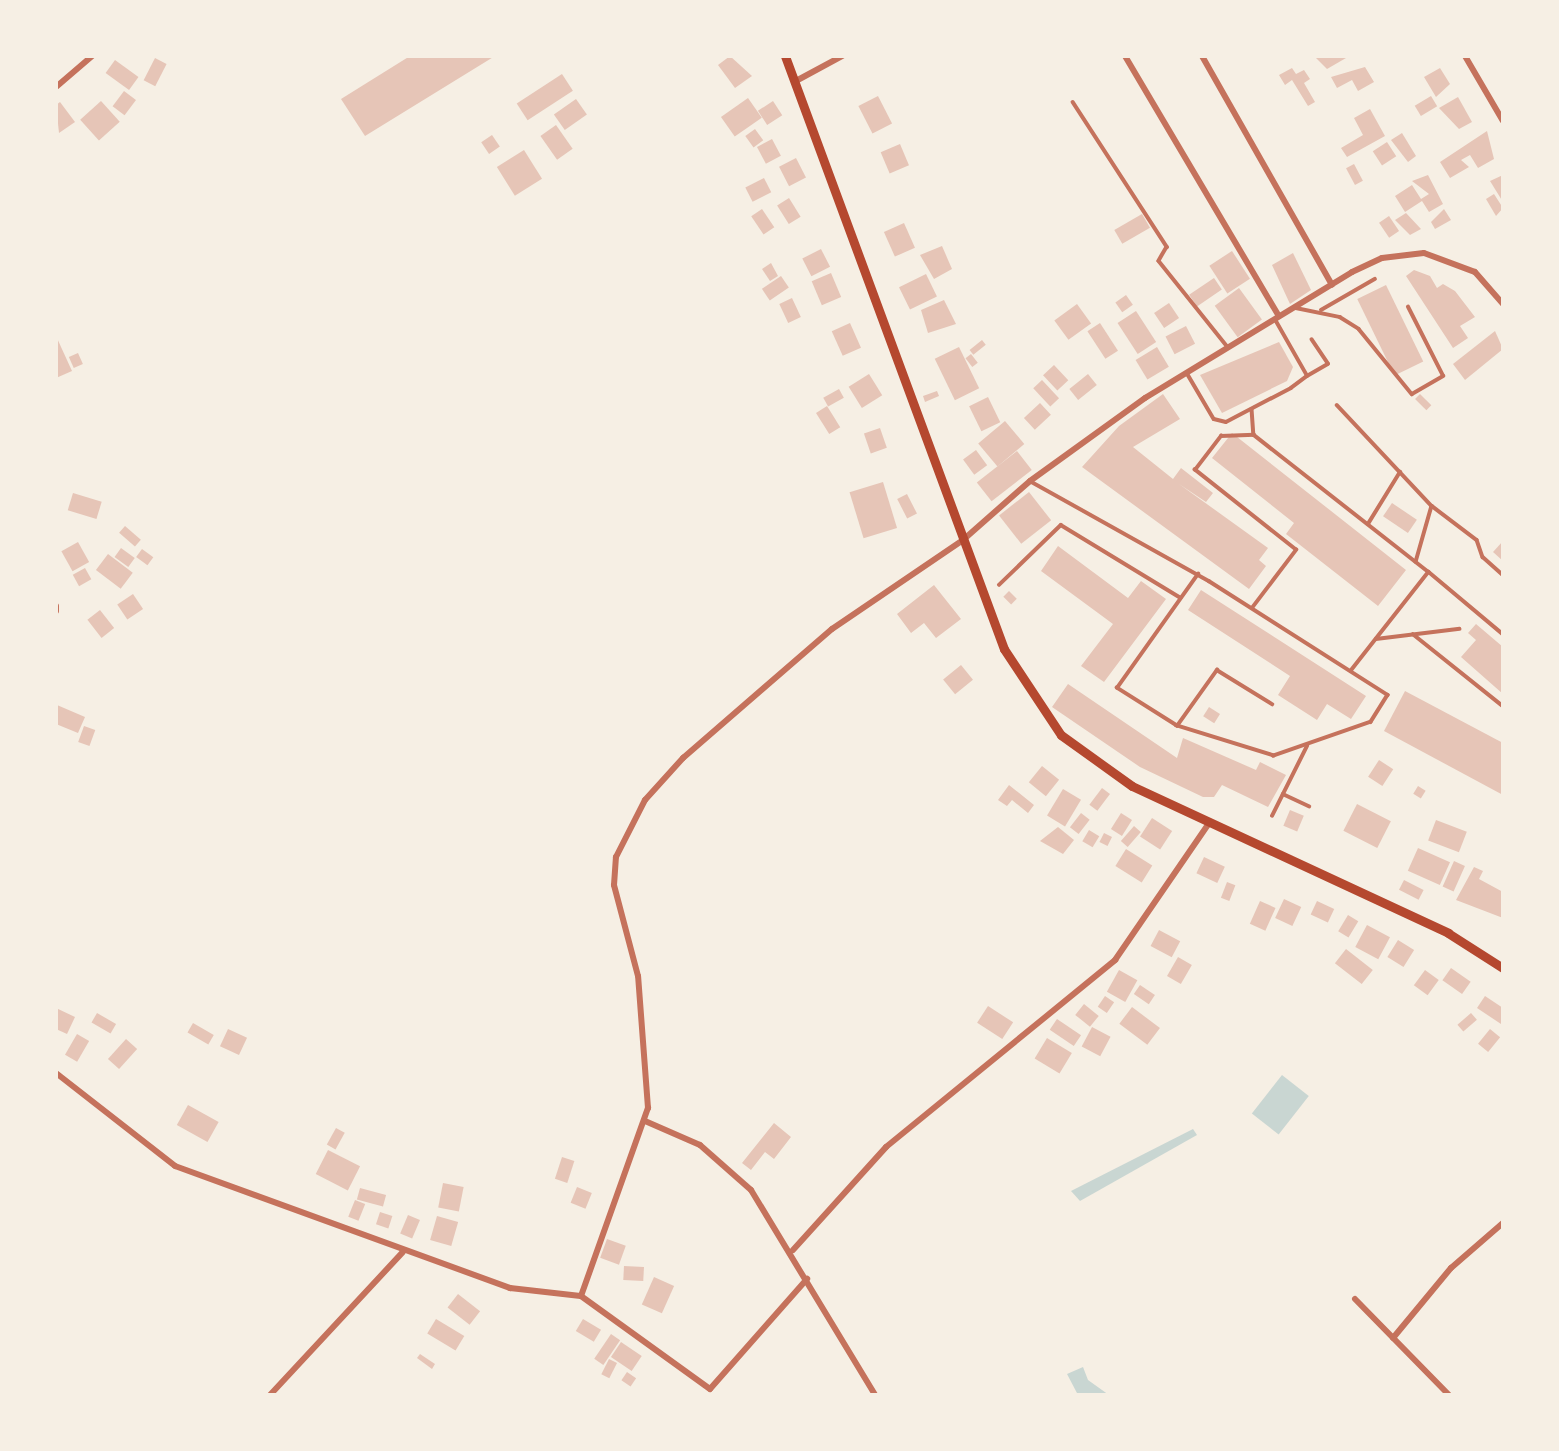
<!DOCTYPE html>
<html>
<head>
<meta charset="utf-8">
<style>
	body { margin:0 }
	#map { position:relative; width:1559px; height:1451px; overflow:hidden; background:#f6efe4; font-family:"Source Sans 3",sans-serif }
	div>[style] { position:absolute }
	.water>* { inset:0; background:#c9d6d2; transform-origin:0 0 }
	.building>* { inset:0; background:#e6c5b7; transform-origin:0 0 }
	.service>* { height:3.5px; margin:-1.75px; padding:0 1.75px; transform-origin:1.75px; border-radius:1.75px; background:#c5725c }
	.minor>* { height:6px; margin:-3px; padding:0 3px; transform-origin:3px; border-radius:3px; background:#c5725c }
	.secondary>* { height:9px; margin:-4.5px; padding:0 4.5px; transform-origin:4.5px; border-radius:4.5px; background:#b5482f }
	span { translate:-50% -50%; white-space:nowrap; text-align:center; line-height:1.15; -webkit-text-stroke:5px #f6efe4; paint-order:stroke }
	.frame { position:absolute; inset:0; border:58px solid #f6efe4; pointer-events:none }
</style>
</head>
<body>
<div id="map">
	<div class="water">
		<div style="left:1282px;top:1075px;width:34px;height:49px;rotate:38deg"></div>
		<div style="clip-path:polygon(1193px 1129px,1197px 1135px,1080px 1201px,1071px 1191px)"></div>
		<div style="clip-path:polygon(1083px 1367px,1088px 1380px,1109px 1395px,1078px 1395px,1067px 1374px)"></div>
	</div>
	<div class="building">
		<div style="clip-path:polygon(410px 56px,495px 56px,365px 136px,341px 99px)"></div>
		<div style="clip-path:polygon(730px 56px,752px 76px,735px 88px,718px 65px)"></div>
		<div style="clip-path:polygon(1314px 56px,1344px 56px,1346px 58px,1327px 69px)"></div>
		<div style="left:155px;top:58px;width:13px;height:25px;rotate:27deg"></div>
		<div style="left:115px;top:60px;width:29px;height:16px;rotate:36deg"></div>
		<div style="clip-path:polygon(1365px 67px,1374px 82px,1358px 91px,1352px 80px,1337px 88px,1331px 77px)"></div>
		<div style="clip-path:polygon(1292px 68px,1296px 74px,1304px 70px,1310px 79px,1304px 83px,1315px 102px,1308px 106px,1292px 80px,1285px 85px,1279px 75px)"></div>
		<div style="clip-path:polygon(1440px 68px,1450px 84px,1436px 97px,1424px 77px)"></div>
		<div style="left:562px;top:74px;width:20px;height:54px;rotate:57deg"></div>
		<div style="left:124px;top:91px;width:15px;height:19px;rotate:37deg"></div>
		<div style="left:878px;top:96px;width:31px;height:22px;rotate:63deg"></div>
		<div style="left:1431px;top:96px;width:12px;height:19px;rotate:59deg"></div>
		<div style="clip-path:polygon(1458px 97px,1472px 122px,1459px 129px,1439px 108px)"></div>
		<div style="left:748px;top:98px;width:24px;height:33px;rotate:55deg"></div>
		<div style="left:576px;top:99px;width:19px;height:27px;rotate:55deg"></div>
		<div style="left:101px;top:101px;width:28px;height:28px;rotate:48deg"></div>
		<div style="left:773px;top:101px;width:17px;height:18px;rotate:57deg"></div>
		<div style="clip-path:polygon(60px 102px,75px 122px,59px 133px,56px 105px)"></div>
		<div style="clip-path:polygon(1370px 109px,1385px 136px,1347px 157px,1341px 148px,1363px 135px,1354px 118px)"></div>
		<div style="left:556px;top:125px;width:29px;height:19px;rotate:55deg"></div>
		<div style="left:755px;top:129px;width:14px;height:12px;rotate:54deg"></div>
		<div style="clip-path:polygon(1487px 131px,1494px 159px,1478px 168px,1470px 155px,1461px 160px,1469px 167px,1450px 178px,1440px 162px)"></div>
		<div style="clip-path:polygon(1402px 133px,1416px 156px,1408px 162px,1391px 140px)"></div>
		<div style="left:492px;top:135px;width:14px;height:13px;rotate:56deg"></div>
		<div style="left:772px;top:139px;width:19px;height:17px;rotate:62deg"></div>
		<div style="left:1387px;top:142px;width:17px;height:17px;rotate:57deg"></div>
		<div style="left:900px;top:144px;width:23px;height:21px;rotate:67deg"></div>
		<div style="left:524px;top:150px;width:34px;height:32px;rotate:58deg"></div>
		<div style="left:796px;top:158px;width:22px;height:19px;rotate:63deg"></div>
		<div style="left:1354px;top:164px;width:19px;height:9px;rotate:62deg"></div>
		<div style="clip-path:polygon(1428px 175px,1443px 204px,1429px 212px,1422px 201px,1405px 212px,1395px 196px,1412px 185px,1421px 199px,1429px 194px,1412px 181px)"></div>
		<div style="clip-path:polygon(1503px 175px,1503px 202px,1490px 181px)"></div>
		<div style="left:764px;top:178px;width:16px;height:21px;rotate:63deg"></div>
		<div style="clip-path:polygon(1494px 194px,1503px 208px,1496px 216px,1486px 199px)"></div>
		<div style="left:789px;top:198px;width:22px;height:14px;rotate:58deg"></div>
		<div style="left:762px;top:209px;width:22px;height:13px;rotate:56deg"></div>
		<div style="clip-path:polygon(1444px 209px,1451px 220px,1435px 229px,1431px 222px)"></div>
		<div style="clip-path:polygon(1406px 213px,1421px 229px,1410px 235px,1395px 220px)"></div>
		<div style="left:1142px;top:214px;width:16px;height:32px;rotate:60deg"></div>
		<div style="left:1389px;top:216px;width:18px;height:12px;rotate:56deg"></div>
		<div style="left:904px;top:223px;width:27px;height:22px;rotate:66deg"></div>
		<div style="clip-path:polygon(942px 246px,952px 269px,934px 279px,920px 255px)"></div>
		<div style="left:821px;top:249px;width:20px;height:21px;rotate:63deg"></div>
		<div style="left:1232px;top:251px;width:33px;height:27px;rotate:57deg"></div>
		<div style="clip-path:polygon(1293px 253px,1311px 290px,1290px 304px,1272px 265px)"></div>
		<div style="clip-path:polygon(771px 263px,778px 276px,770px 281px,762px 269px)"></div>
		<div style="clip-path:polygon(1414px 270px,1430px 276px,1437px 288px,1443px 284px,1455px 291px,1475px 317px,1460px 326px,1468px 338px,1453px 348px,1406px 276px)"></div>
		<div style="left:831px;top:273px;width:26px;height:21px;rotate:67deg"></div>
		<div style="left:926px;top:274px;width:25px;height:30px;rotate:64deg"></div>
		<div style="left:781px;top:276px;width:14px;height:23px;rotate:56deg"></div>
		<div style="left:1214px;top:278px;width:14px;height:30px;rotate:56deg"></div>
		<div style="left:1386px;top:285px;width:85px;height:32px;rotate:64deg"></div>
		<div style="left:1239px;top:288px;width:39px;height:30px;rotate:54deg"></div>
		<div style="left:1126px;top:295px;width:12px;height:13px;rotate:55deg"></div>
		<div style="left:792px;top:298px;width:21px;height:14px;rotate:65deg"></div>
		<div style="clip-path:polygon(944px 300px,956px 324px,928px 333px,921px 310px)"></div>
		<div style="left:1169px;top:303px;width:18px;height:18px;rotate:56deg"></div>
		<div style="left:1077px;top:304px;width:24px;height:28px;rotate:54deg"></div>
		<div style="left:1136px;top:311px;width:37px;height:22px;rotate:57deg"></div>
		<div style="left:850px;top:323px;width:27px;height:20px;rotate:66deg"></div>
		<div style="left:1100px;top:323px;width:33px;height:15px;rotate:57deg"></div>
		<div style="left:1186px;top:326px;width:20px;height:23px;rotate:63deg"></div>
		<div style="clip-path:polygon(1495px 331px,1503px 349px,1465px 380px,1453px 364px)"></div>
		<div style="clip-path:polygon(56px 336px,72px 371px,56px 378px)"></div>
		<div style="left:982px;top:340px;width:6px;height:16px;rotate:51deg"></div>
		<div style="clip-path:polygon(1279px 342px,1293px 367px,1287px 381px,1222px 413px,1200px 375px)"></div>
		<div style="left:959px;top:347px;width:46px;height:27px;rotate:64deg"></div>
		<div style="left:1157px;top:347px;width:23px;height:25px;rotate:59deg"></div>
		<div style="left:78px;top:353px;width:12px;height:10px;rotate:66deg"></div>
		<div style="left:971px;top:354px;width:11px;height:7px;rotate:52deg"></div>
		<div style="left:1054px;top:365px;width:21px;height:15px;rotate:47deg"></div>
		<div style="left:869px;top:374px;width:25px;height:24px;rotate:58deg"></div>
		<div style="left:1088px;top:374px;width:14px;height:24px;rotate:51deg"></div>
		<div style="left:1042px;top:380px;width:25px;height:12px;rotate:47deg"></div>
		<div style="left:839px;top:389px;width:10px;height:18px;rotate:61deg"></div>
		<div style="clip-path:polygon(937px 391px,939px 396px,925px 402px,923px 396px)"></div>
		<div style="clip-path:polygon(1163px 394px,1180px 419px,1133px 447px,1173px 479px,1181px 468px,1213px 493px,1206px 502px,1179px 484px,1268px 548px,1259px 560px,1266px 566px,1249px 589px,1082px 467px,1119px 426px)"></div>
		<div style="left:1420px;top:394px;width:16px;height:7px;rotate:45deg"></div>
		<div style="left:988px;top:397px;width:28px;height:21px;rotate:64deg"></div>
		<div style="left:1040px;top:403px;width:16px;height:22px;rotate:47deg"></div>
		<div style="left:827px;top:406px;width:25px;height:13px;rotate:58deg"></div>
		<div style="left:1005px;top:421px;width:30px;height:35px;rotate:50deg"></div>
		<div style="left:880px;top:428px;width:21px;height:17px;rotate:71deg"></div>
		<div style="clip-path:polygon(1232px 433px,1406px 570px,1378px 606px,1286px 534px,1294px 523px,1212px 458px)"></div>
		<div style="left:976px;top:450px;width:19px;height:16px;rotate:54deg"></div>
		<div style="left:1017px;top:451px;width:24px;height:51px;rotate:52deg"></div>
		<div style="left:883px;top:482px;width:48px;height:35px;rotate:73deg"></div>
		<div style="left:1029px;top:492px;width:36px;height:38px;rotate:52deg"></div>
		<div style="left:73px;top:493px;width:30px;height:18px;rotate:17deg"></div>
		<div style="left:907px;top:494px;width:22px;height:11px;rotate:63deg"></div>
		<div style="left:1392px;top:503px;width:30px;height:16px;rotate:34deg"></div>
		<div style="left:125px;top:526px;width:21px;height:9px;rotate:41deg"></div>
		<div style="clip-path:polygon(1503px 541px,1503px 561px,1493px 552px)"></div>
		<div style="left:78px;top:542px;width:23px;height:19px;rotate:61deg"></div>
		<div style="clip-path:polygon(1058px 546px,1128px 598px,1141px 581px,1166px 599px,1104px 682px,1081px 666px,1113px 624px,1041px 571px)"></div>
		<div style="left:121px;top:548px;width:17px;height:11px;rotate:36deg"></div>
		<div style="left:142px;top:549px;width:14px;height:10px;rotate:36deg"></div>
		<div style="left:108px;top:554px;width:31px;height:20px;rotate:37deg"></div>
		<div style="left:85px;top:568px;width:13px;height:14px;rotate:61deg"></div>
		<div style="clip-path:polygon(934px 585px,961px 619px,936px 638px,924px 623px,911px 633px,897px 614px)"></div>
		<div style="clip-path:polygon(1201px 590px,1366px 696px,1351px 719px,1327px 704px,1317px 720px,1278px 695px,1290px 676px,1188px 610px)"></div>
		<div style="left:1009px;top:591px;width:11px;height:8px;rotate:45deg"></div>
		<div style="left:133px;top:594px;width:18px;height:19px;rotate:56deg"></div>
		<div style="left:100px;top:610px;width:23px;height:16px;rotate:52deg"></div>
		<div style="clip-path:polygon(1476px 624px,1503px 647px,1503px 694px,1461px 657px,1476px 640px,1468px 633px)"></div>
		<div style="left:961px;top:665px;width:19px;height:23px;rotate:51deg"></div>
		<div style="clip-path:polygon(1068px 684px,1177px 758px,1183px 738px,1256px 770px,1260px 762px,1286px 775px,1268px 807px,1222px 785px,1214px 797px,1203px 797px,1140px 767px,1052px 707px)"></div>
		<div style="clip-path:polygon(1405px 691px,1503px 743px,1503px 795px,1384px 731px)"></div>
		<div style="clip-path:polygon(57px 705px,85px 717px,78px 733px,56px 724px)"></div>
		<div style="left:1209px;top:707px;width:13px;height:11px;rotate:32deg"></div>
		<div style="left:84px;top:726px;width:12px;height:17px;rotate:20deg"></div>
		<div style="left:1379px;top:760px;width:17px;height:20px;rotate:33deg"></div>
		<div style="left:1042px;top:766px;width:22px;height:21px;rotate:39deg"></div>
		<div style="clip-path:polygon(1009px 785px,1034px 805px,1028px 813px,1012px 800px,1007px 806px,998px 800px)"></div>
		<div style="left:1418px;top:786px;width:9px;height:9px;rotate:32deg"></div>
		<div style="left:1102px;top:788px;width:10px;height:21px;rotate:37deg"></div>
		<div style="left:1063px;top:789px;width:21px;height:31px;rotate:31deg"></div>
		<div style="left:1357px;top:804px;width:38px;height:30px;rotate:27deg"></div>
		<div style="left:1290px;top:810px;width:15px;height:17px;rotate:23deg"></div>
		<div style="left:1081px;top:813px;width:11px;height:18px;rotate:38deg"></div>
		<div style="left:1121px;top:813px;width:13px;height:19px;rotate:32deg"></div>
		<div style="left:1152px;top:818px;width:24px;height:22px;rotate:33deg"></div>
		<div style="left:1436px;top:820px;width:33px;height:22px;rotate:21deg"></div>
		<div style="left:1134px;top:826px;width:9px;height:20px;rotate:41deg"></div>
		<div style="clip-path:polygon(1058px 827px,1074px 840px,1063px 854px,1040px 841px)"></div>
		<div style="left:1089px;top:830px;width:12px;height:13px;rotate:31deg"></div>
		<div style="left:1104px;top:833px;width:9px;height:10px;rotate:27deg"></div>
		<div style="left:1418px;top:848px;width:35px;height:25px;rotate:24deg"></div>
		<div style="left:1126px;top:849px;width:31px;height:20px;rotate:32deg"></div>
		<div style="left:1204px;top:857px;width:23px;height:18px;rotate:25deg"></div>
		<div style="left:1454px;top:861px;width:12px;height:28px;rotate:24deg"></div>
		<div style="clip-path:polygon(1474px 867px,1483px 871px,1479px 879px,1503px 892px,1503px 918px,1456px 900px)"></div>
		<div style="left:1404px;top:880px;width:22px;height:11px;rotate:27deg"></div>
		<div style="left:1227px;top:882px;width:9px;height:17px;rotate:21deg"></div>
		<div style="left:1284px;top:899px;width:19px;height:21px;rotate:25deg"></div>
		<div style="left:1260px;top:901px;width:17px;height:25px;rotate:24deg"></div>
		<div style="left:1317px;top:901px;width:19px;height:15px;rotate:25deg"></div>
		<div style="left:1348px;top:915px;width:12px;height:19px;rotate:31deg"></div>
		<div style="left:1367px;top:925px;width:26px;height:25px;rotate:28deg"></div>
		<div style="left:1159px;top:930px;width:24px;height:18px;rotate:28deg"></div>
		<div style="left:1398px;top:940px;width:19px;height:20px;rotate:32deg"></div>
		<div style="left:1346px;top:949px;width:34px;height:18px;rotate:38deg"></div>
		<div style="left:1178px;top:957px;width:16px;height:22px;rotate:30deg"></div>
		<div style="left:1451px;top:968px;width:24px;height:15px;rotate:35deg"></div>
		<div style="left:1119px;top:970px;width:21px;height:25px;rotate:29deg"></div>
		<div style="left:1425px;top:970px;width:17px;height:19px;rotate:36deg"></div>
		<div style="left:1140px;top:985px;width:18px;height:11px;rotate:34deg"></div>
		<div style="left:1105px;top:996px;width:11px;height:13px;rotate:34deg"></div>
		<div style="clip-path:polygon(1485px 996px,1503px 1008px,1501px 1024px,1477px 1008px)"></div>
		<div style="left:1084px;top:1004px;width:19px;height:14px;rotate:39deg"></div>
		<div style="left:988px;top:1006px;width:30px;height:20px;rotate:33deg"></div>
		<div style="left:1132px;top:1007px;width:35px;height:21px;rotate:37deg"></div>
		<div style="clip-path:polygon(56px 1008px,75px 1017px,67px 1034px,56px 1029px)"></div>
		<div style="left:97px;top:1013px;width:22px;height:11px;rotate:30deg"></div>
		<div style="left:1471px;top:1013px;width:9px;height:18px;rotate:49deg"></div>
		<div style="left:1057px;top:1019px;width:29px;height:13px;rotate:34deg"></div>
		<div style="left:193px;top:1023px;width:24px;height:11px;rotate:30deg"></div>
		<div style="left:1092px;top:1027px;width:21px;height:22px;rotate:28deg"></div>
		<div style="left:228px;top:1029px;width:21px;height:19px;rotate:25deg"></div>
		<div style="left:1490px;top:1029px;width:13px;height:19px;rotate:39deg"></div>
		<div style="left:77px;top:1034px;width:14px;height:24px;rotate:30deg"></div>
		<div style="left:1047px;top:1038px;width:29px;height:24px;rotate:31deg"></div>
		<div style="left:126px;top:1039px;width:15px;height:27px;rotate:42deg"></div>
		<div style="left:188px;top:1105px;width:35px;height:23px;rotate:29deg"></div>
		<div style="clip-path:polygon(774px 1123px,791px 1137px,774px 1159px,765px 1152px,751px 1170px,742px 1163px)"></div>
		<div style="left:336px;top:1128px;width:10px;height:19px;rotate:29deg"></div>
		<div style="left:328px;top:1150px;width:36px;height:27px;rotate:27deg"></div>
		<div style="left:562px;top:1157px;width:13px;height:23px;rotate:18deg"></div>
		<div style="left:443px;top:1183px;width:21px;height:25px;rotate:11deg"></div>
		<div style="left:577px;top:1187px;width:16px;height:17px;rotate:22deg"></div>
		<div style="left:360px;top:1188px;width:27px;height:12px;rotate:15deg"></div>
		<div style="left:355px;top:1200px;width:11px;height:18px;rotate:22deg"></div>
		<div style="left:380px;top:1212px;width:13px;height:13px;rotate:18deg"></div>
		<div style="left:408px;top:1215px;width:13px;height:20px;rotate:23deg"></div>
		<div style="left:437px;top:1216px;width:22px;height:25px;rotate:16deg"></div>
		<div style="left:607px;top:1239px;width:20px;height:20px;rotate:20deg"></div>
		<div style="left:624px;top:1266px;width:20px;height:14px;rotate:3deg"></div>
		<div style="left:654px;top:1277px;width:22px;height:30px;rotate:24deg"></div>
		<div style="left:458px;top:1294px;width:28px;height:17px;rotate:38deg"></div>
		<div style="left:436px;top:1319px;width:33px;height:17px;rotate:31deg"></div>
		<div style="left:583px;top:1319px;width:21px;height:14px;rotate:31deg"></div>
		<div style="left:611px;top:1334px;width:11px;height:30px;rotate:34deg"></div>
		<div style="left:621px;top:1342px;width:25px;height:18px;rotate:34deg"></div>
		<div style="clip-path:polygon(420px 1354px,435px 1364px,432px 1369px,417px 1358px)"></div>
		<div style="left:609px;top:1359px;width:9px;height:17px;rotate:27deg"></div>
		<div style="left:627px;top:1372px;width:11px;height:10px;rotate:34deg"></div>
	</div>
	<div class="service">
		<div style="left:1073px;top:102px;width:173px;rotate:57deg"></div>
		<div style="left:1167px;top:247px;width:16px;rotate:120deg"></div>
		<div style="left:1159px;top:261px;width:110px;rotate:51.3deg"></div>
		<div style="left:1296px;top:308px;width:45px;rotate:11.6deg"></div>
		<div style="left:1340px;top:317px;width:22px;rotate:32deg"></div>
		<div style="left:1359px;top:329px;width:84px;rotate:50.8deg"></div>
		<div style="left:1412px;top:394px;width:36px;rotate:-30deg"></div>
		<div style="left:1443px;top:376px;width:77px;rotate:-116.9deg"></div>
		<div style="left:1321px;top:310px;width:62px;rotate:-29.9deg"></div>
		<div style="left:1187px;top:373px;width:53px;rotate:59.6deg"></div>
		<div style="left:1214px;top:419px;width:12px;rotate:14deg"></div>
		<div style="left:1226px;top:422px;width:73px;rotate:-27.6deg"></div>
		<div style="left:1291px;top:388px;width:20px;rotate:-37deg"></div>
		<div style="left:1307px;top:376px;width:64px;rotate:-119.7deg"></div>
		<div style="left:1307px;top:376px;width:24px;rotate:-30deg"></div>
		<div style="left:1328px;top:364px;width:29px;rotate:-124deg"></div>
		<div style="left:1337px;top:405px;width:139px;rotate:46.8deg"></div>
		<div style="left:1432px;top:506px;width:58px;rotate:105.9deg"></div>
		<div style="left:1252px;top:409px;width:26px;rotate:86deg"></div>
		<div style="left:1254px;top:435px;width:222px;rotate:38.1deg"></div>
		<div style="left:1429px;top:572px;width:126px;rotate:128.2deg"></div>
		<div style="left:1030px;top:481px;width:205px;rotate:29.2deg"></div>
		<div style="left:1209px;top:581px;width:212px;rotate:32.5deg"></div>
		<div style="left:1388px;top:695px;width:32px;rotate:122deg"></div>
		<div style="left:1371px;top:722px;width:103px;rotate:160.7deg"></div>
		<div style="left:1274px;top:756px;width:102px;rotate:-162.8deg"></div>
		<div style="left:1177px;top:726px;width:69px;rotate:-54.5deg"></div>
		<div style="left:1217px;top:670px;width:65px;rotate:31.7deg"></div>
		<div style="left:1432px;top:506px;width:56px;rotate:37.1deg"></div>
		<div style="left:1477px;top:540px;width:18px;rotate:71deg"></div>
		<div style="left:1483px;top:557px;width:27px;rotate:42deg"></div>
		<div style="left:1368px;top:524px;width:61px;rotate:-58.4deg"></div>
		<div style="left:1429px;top:572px;width:97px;rotate:40deg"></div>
		<div style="left:999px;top:585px;width:86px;rotate:-44.1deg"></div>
		<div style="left:1061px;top:525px;width:140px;rotate:31.3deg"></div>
		<div style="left:1252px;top:608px;width:73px;rotate:-52.8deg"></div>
		<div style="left:1296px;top:550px;width:129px;rotate:-141.6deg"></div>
		<div style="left:1195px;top:470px;width:43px;rotate:-52.6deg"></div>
		<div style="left:1221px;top:436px;width:33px;rotate:-2deg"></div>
		<div style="left:1413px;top:634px;width:115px;rotate:38.7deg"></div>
		<div style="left:1376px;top:639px;width:84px;rotate:-6.9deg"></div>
		<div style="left:1177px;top:726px;width:71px;rotate:-147.7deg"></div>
		<div style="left:1117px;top:688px;width:140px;rotate:-54.6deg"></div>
		<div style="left:1283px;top:794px;width:29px;rotate:25deg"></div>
		<div style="left:1272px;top:816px;width:78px;rotate:-63.4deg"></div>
	</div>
	<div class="minor">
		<div style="left:1125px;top:56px;width:301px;rotate:59.4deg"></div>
		<div style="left:1202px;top:56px;width:263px;rotate:60.4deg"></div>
		<div style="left:1465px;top:56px;width:75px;rotate:59.7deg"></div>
		<div style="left:794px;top:82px;width:55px;rotate:-28.4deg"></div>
		<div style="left:56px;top:87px;width:48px;rotate:-40.7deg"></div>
		<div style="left:56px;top:606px;width:5px;rotate:90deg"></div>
		<div style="left:56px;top:1073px;width:151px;rotate:38deg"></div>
		<div style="left:175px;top:1166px;width:357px;rotate:20deg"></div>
		<div style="left:510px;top:1288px;width:71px;rotate:6.4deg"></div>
		<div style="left:581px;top:1296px;width:159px;rotate:35.8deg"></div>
		<div style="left:645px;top:1121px;width:60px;rotate:23.6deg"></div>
		<div style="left:700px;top:1145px;width:68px;rotate:41.4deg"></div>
		<div style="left:751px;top:1190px;width:240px;rotate:58.8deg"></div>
		<div style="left:793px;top:1250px;width:139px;rotate:-47.9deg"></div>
		<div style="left:886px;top:1147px;width:296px;rotate:-39.2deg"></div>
		<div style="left:1115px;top:960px;width:168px;rotate:-55.5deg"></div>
		<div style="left:581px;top:1296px;width:200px;rotate:-70.4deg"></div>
		<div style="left:648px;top:1108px;width:132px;rotate:-94.3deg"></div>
		<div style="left:638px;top:976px;width:94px;rotate:-104.8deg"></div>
		<div style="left:614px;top:885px;width:28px;rotate:-86deg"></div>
		<div style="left:616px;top:857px;width:64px;rotate:-63deg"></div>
		<div style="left:645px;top:800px;width:57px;rotate:-47.9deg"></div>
		<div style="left:683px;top:758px;width:197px;rotate:-40.9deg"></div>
		<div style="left:832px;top:629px;width:158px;rotate:-34.2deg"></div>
		<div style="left:963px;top:540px;width:89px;rotate:-41.4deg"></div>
		<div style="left:1030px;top:481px;width:142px;rotate:-35.8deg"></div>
		<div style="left:1145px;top:398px;width:242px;rotate:-31.3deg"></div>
		<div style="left:1352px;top:272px;width:33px;rotate:-25deg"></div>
		<div style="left:1382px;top:258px;width:42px;rotate:-6.8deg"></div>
		<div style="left:1424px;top:253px;width:54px;rotate:20.4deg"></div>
		<div style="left:1475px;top:272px;width:43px;rotate:48.8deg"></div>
		<div style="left:1355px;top:1299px;width:134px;rotate:45.6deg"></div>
		<div style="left:1393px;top:1338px;width:91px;rotate:-50.4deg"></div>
		<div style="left:1451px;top:1268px;width:69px;rotate:-40.9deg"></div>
		<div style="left:710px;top:1389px;width:147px;rotate:-48.6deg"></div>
		<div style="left:270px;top:1395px;width:195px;rotate:-47.1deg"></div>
	</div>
	<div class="secondary">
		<div style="left:785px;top:56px;width:632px;rotate:69.73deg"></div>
		<div style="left:1004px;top:649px;width:103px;rotate:56.5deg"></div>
		<div style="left:1061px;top:735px;width:87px;rotate:35.7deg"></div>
		<div style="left:1132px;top:786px;width:349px;rotate:24.9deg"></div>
		<div style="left:1448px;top:933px;width:65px;rotate:32.5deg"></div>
	</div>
	<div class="frame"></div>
</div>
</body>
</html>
